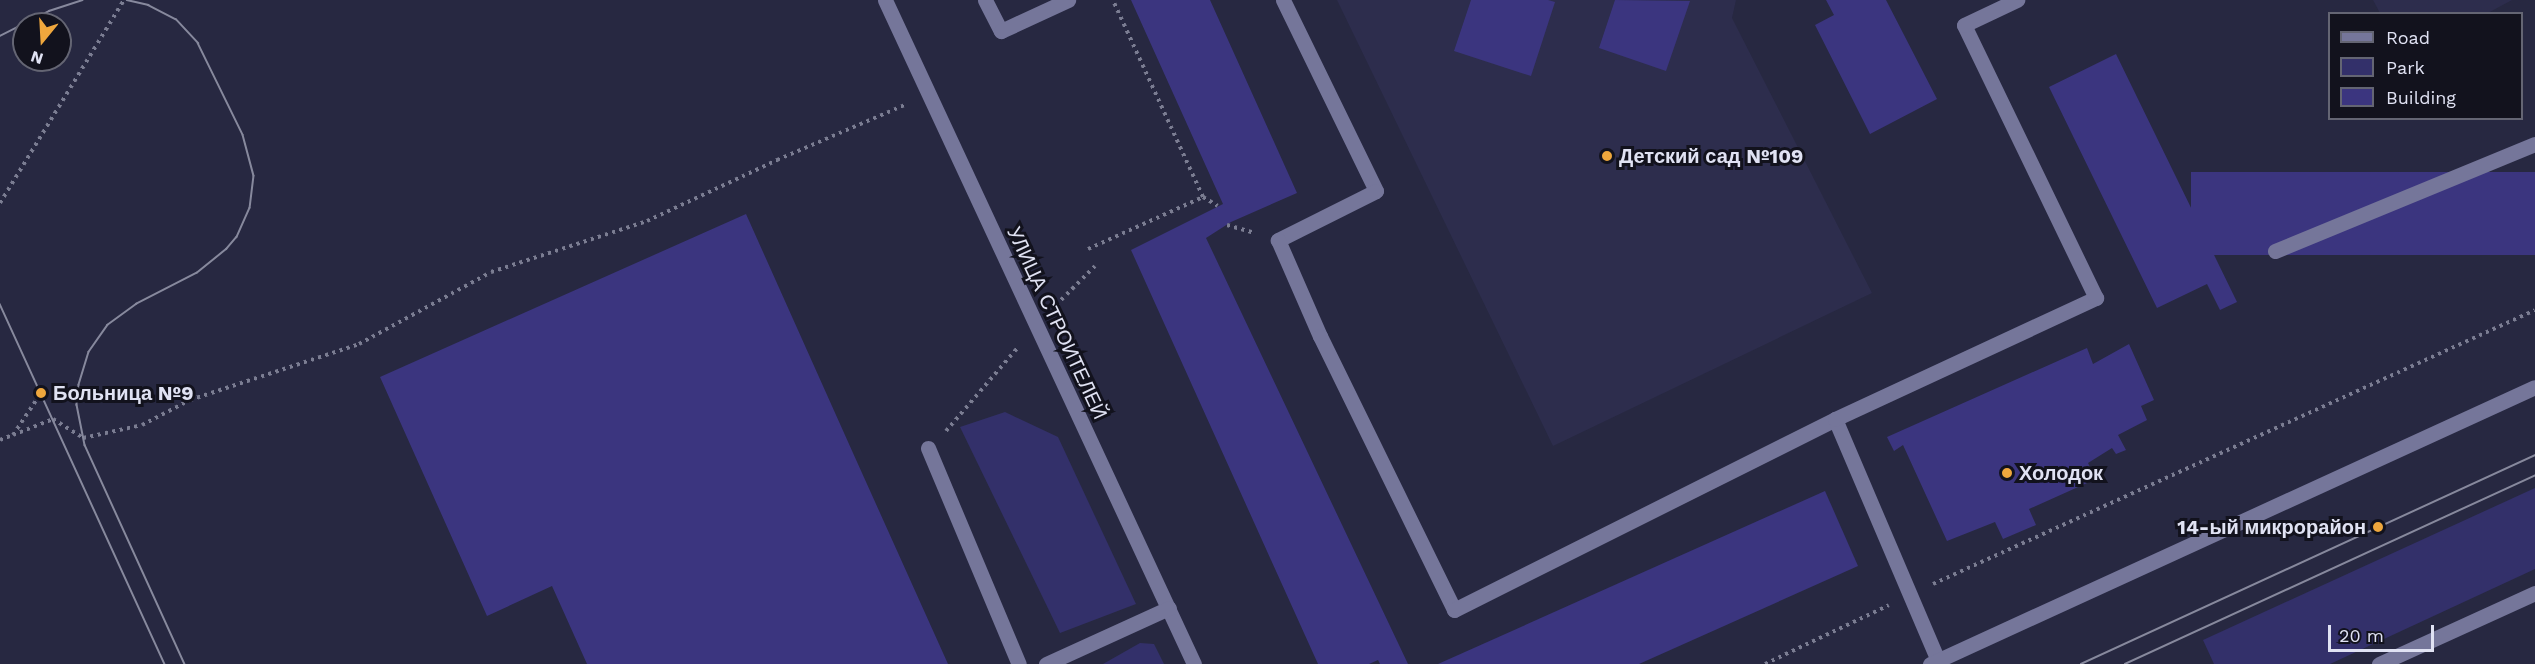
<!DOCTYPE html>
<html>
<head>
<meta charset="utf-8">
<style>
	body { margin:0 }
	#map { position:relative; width:2535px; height:664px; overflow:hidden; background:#272841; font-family:"Work Sans",sans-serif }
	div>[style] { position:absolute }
	.built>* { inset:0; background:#2d2d4d }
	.green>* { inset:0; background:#33306a }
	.building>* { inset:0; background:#3b357f; transform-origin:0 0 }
	.path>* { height:4px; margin-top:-2px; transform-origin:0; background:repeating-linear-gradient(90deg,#7b7d92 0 3px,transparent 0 7.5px) }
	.minor>* { height:15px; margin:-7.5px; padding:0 7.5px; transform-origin:7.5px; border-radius:7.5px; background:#75769a }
	.tram>* { height:1.5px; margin:-0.75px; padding:0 0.75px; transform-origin:0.75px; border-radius:0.75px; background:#87899d }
	.dots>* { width:16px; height:16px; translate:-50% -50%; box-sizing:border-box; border:3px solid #12121d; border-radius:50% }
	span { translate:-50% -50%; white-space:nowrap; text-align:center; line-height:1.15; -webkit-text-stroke:6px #12121d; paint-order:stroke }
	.poi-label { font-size:20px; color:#e0e2f3; font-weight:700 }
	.left { translate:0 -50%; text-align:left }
	.right { translate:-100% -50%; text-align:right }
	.street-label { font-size:20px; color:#e0e2f3 }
	.legend { position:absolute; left:2328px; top:12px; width:195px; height:108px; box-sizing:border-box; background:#12121d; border:2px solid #646573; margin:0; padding:8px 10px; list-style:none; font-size:18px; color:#e0e2f3 }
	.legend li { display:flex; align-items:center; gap:12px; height:30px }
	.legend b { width:30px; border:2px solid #646573 }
	.north { position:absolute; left:12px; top:12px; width:60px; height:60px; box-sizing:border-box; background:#12121d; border:2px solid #646573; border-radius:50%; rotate:198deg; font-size:16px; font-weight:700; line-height:24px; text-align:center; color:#e0e2f3 }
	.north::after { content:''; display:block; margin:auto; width:21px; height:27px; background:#efa73d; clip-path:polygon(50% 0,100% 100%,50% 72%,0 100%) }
	.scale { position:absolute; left:2328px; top:625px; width:106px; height:27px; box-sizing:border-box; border:3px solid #e0e2f3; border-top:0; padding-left:8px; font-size:18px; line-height:21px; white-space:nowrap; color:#e0e2f3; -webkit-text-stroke:4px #12121d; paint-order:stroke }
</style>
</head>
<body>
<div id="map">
	<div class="built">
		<div style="clip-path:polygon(1337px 0,1736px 0,1732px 18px,1872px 293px,1553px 446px)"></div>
		<div style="clip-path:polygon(2373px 0,2512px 0,2486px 14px,2380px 13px)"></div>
	</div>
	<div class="green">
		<div style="clip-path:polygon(1005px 412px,1058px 437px,1136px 604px,1060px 633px,960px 427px)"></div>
		<div style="clip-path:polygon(2535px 488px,2535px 569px,2330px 664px,2214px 664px,2203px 640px)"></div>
		<div style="clip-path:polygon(1140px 643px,1154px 644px,1164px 664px,1103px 664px)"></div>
	</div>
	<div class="building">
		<div style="clip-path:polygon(1131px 0,1210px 0,1297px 193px,1231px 222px,1206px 238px,1408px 664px,1380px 664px,1378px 660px,1369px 664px,1318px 664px,1131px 250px,1223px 204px)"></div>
		<div style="clip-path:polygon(1471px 0,1548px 0,1555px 2px,1531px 76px,1454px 51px)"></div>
		<div style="clip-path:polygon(1615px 0,1690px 1px,1666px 71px,1599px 48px)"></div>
		<div style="clip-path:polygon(1826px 0,1886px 0,1937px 99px,1870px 134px,1815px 25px,1834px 15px)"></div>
		<div style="clip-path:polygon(2116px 54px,2237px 302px,2220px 310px,2207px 284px,2157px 308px,2049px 87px)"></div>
		<div style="left:2535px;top:172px;width:83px;height:344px;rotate:90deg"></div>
		<div style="clip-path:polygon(746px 214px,853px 453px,948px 664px,587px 664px,552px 586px,487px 616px,380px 377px)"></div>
		<div style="clip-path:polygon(2129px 344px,2154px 400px,2141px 406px,2147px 420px,2118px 435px,2126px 450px,2116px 454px,2112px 448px,2088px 463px,2096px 479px,2029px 509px,2036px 525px,2003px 539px,1995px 522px,1947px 541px,1903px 445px,1894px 451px,1887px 437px,2087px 348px,2093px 364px)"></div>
		<div style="clip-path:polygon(1825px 491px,1858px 566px,1639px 664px,1438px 664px)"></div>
	</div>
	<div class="path">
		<div style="left:1203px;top:197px;width:17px;rotate:31deg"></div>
		<div style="left:0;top:203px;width:238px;rotate:-58.6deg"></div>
		<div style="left:1227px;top:225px;width:29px;rotate:16deg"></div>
		<div style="left:1088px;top:249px;width:126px;rotate:-24.3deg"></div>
		<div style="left:1203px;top:197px;width:217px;rotate:-114.6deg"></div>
		<div style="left:1056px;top:305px;width:55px;rotate:-45deg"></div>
		<div style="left:946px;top:431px;width:112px;rotate:-49.3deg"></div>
		<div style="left:13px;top:435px;width:43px;rotate:-21.8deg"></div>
		<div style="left:53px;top:419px;width:36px;rotate:32deg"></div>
		<div style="left:83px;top:438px;width:60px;rotate:-12.4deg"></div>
		<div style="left:142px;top:425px;width:54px;rotate:-27.5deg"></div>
		<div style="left:190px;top:400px;width:178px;rotate:-18.3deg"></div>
		<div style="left:359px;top:344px;width:150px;rotate:-28.6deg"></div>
		<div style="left:491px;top:272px;width:164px;rotate:-18.1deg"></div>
		<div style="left:647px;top:221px;width:144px;rotate:-25.1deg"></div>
		<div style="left:777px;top:160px;width:139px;rotate:-23.3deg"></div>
		<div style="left:0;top:440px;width:14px;rotate:-21deg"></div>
		<div style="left:13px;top:435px;width:50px;rotate:-56.3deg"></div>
		<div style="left:1933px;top:584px;width:661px;rotate:-24.47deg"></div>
		<div style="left:1765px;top:664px;width:137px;rotate:-25.4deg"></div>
	</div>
	<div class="minor">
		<div style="left:885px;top:0;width:732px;rotate:65.04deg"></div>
		<div style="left:985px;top:0;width:35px;rotate:63deg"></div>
		<div style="left:1001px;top:31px;width:74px;rotate:-24.8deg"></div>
		<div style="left:1283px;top:0;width:212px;rotate:64deg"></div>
		<div style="left:1376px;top:191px;width:110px;rotate:153.4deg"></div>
		<div style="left:1278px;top:240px;width:105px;rotate:66.4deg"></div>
		<div style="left:1320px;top:336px;width:305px;rotate:63.9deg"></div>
		<div style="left:1454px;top:610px;width:426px;rotate:-26.6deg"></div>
		<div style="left:1835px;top:419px;width:262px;rotate:66.9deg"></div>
		<div style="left:1938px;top:660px;width:4px;rotate:104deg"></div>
		<div style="left:2275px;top:251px;width:281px;rotate:-22.4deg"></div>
		<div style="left:1835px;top:419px;width:288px;rotate:-24.9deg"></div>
		<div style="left:2096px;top:298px;width:303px;rotate:-115.8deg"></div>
		<div style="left:1964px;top:25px;width:59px;rotate:-25.3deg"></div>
		<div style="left:928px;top:448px;width:234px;rotate:67.2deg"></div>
		<div style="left:1046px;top:664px;width:135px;rotate:-24.5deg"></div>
		<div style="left:1930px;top:664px;width:665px;rotate:-24.6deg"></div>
		<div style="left:2379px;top:664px;width:171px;rotate:-24.5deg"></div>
	</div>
	<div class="tram">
		<div style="left:127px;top:0;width:22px;rotate:13deg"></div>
		<div style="left:148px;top:5px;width:31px;rotate:27deg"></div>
		<div style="left:176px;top:19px;width:33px;rotate:47deg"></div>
		<div style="left:198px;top:43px;width:102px;rotate:63.9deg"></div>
		<div style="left:243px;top:135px;width:42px;rotate:75deg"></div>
		<div style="left:254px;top:176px;width:32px;rotate:97deg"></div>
		<div style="left:250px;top:208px;width:32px;rotate:114deg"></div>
		<div style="left:237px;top:237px;width:16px;rotate:130deg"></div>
		<div style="left:227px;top:249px;width:38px;rotate:141deg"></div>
		<div style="left:197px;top:273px;width:68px;rotate:152.7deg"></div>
		<div style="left:137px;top:304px;width:36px;rotate:144deg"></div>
		<div style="left:108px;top:325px;width:33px;rotate:125deg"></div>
		<div style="left:89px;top:352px;width:34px;rotate:107deg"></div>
		<div style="left:79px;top:385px;width:20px;rotate:96deg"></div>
		<div style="left:77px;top:405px;width:41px;rotate:78.7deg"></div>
		<div style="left:85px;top:445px;width:241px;rotate:65.5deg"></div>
		<div style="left:0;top:36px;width:55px;rotate:-27deg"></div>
		<div style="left:49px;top:11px;width:35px;rotate:-18deg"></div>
		<div style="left:0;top:304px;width:396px;rotate:65.4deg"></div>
		<div style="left:2081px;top:664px;width:500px;rotate:-24.7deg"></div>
		<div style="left:2125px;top:664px;width:451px;rotate:-24.7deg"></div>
	</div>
	<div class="dots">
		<div style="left:1607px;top:156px;background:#efa73d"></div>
		<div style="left:41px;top:393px;background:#efa73d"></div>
		<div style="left:2007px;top:473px;background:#efa73d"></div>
		<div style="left:2378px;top:527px;background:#efa73d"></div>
	</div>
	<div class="poi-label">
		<span class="left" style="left:1619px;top:156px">Детский сад №109</span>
		<span class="left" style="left:53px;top:393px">Больница №9</span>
		<span class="left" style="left:2019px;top:473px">Холодок</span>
		<span class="right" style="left:2366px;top:527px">14-ый микрорайон</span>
	</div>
	<div class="street-label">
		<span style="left:1057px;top:323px;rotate:65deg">УЛИЦА СТРОИТЕЛЕЙ</span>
	</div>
	<ul class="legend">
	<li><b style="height:8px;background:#75769a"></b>Road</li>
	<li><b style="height:16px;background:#33306a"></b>Park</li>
	<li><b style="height:16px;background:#3b357f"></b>Building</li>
	</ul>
	<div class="north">N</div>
	<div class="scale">20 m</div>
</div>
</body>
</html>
